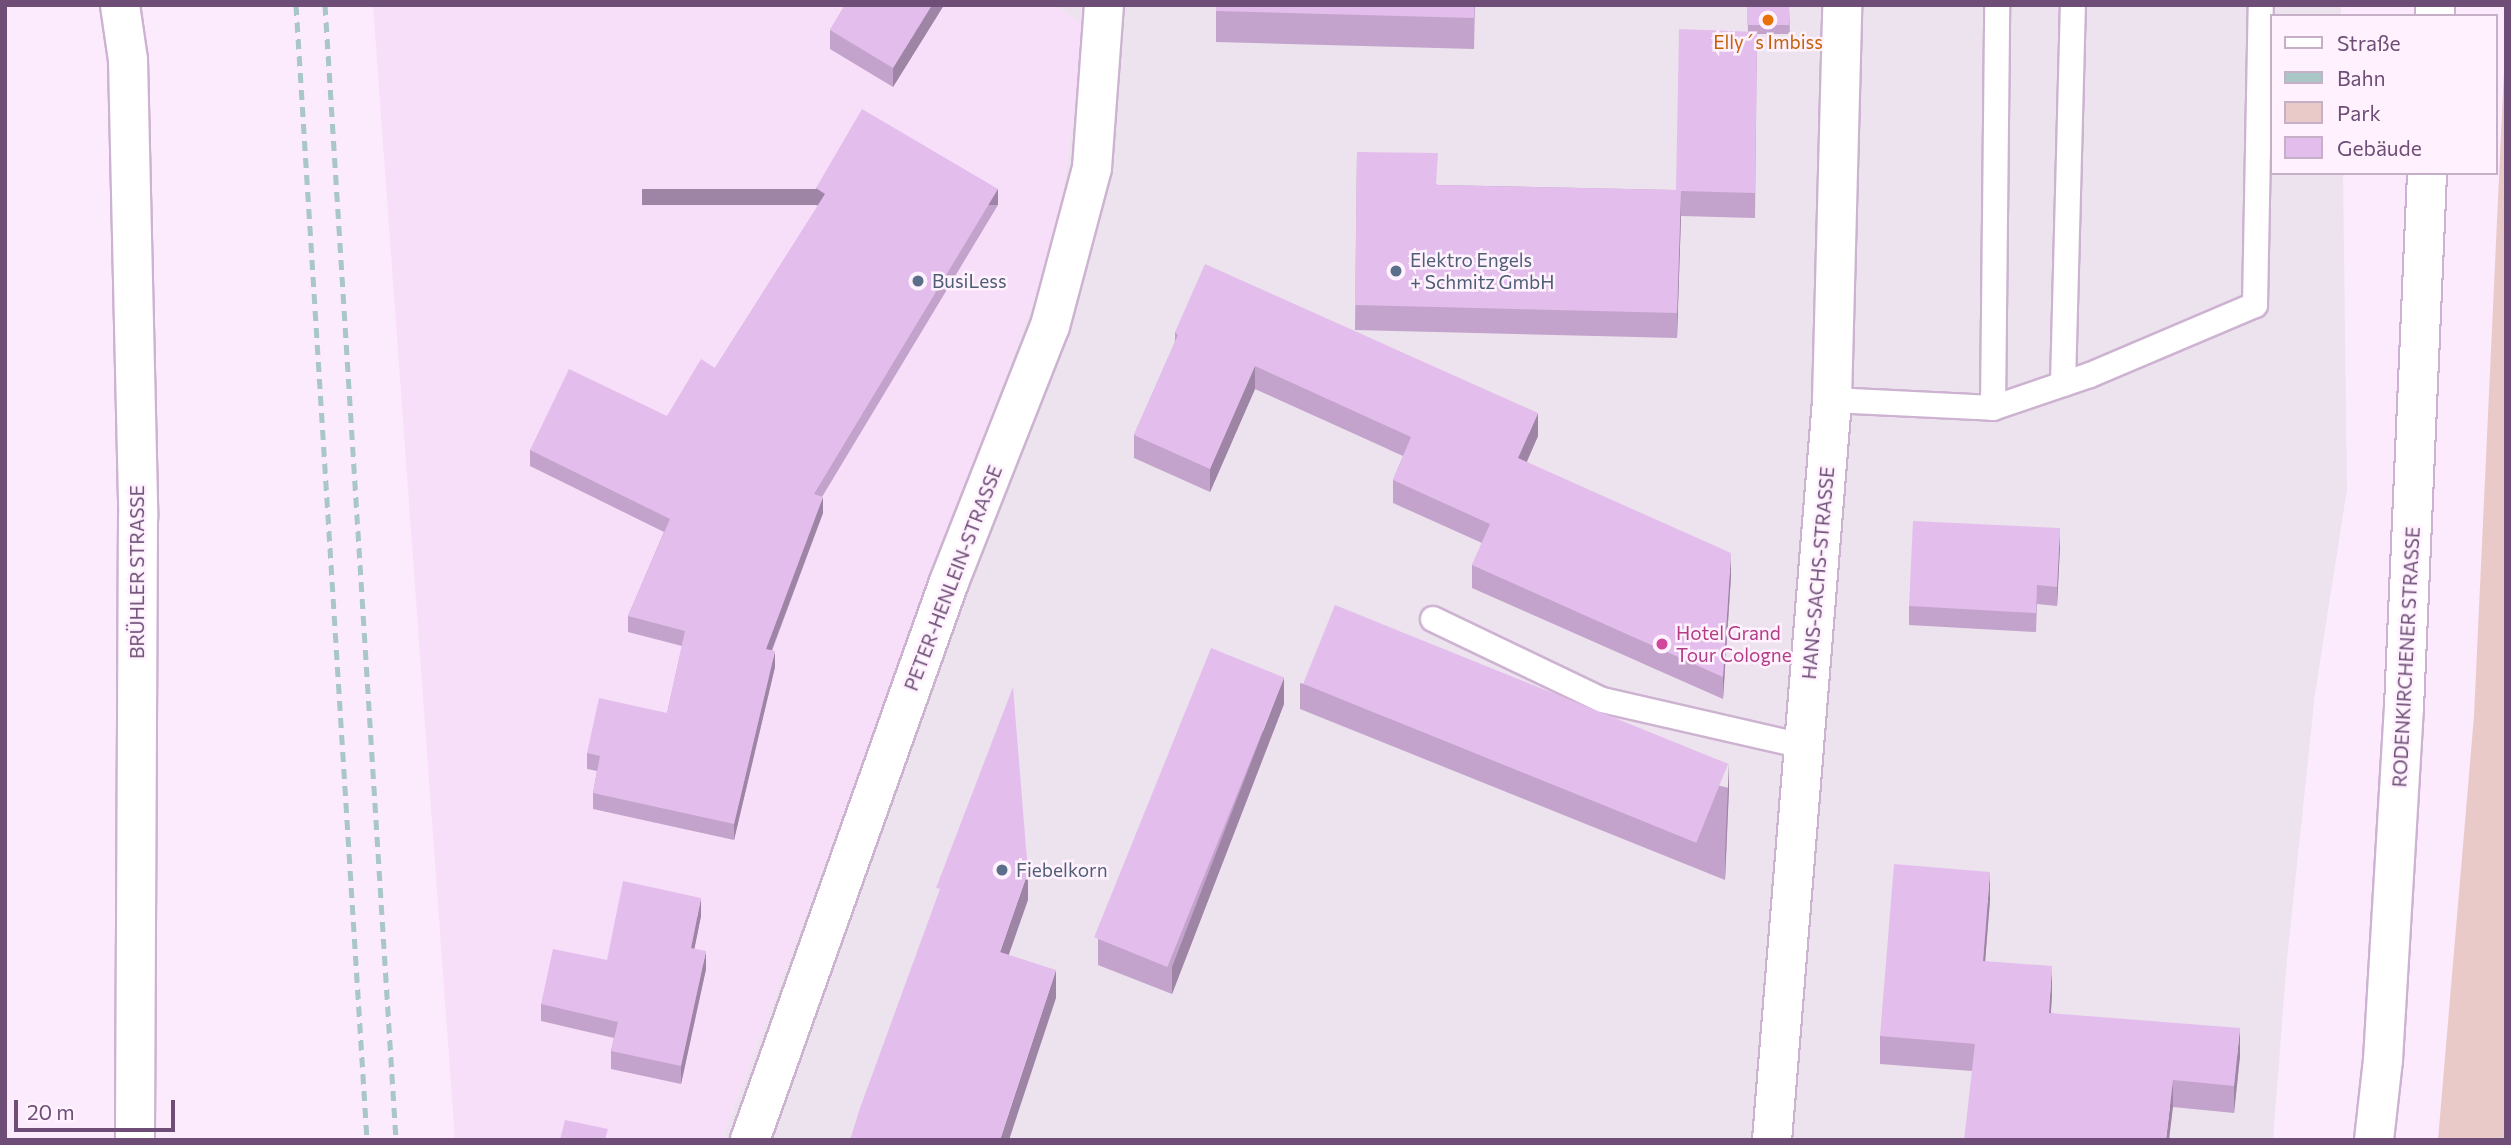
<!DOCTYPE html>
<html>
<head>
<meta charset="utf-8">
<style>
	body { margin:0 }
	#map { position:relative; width:2511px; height:1145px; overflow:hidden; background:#fcebfc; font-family:Commissioner,sans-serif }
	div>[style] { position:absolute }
	.residential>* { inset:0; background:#f8dff9 }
	.industrial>* { inset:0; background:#ede3ee }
	.green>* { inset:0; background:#eac9c9 }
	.roads { filter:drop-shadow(2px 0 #cdb3d1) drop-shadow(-2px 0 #cdb3d1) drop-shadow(0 2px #cdb3d1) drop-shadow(0 -2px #cdb3d1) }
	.lane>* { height:24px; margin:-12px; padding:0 12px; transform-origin:12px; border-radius:12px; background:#fff }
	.street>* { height:38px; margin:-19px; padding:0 19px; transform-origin:19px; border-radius:19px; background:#fff }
	.secondary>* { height:38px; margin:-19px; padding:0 19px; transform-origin:19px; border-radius:19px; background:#fff }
	.rail>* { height:5px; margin-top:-2.5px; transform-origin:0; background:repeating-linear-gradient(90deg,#a8c7c6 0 10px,transparent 0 17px) }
	.wall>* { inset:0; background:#c3a3cb }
	.shaded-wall>* { inset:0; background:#9f85a5; transform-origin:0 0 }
	.building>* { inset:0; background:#e3beec; transform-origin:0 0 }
	.dots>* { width:19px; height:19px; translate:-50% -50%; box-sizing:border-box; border:4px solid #fff2fe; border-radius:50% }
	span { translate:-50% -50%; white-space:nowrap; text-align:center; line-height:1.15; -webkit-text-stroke:5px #fff2fe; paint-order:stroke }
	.food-label { font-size:19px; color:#c56008 }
	.service-label { font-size:19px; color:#4e5e75 }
	.left { translate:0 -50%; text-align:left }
	.street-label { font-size:19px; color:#6e4e77 }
	.hotel-label { font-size:19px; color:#b23c85 }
	.frame { position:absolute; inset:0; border:7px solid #6e4e77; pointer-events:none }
	.legend { position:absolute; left:2270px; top:14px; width:228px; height:161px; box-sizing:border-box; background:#fff2fe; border:2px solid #c5b0c8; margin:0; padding:9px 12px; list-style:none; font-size:21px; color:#6e4e77 }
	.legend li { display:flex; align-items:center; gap:14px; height:35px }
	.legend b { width:35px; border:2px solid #c5b0c8 }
	.scale { position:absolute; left:14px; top:1100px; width:161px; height:32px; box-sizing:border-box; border:4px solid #6e4e77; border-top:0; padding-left:9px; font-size:21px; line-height:24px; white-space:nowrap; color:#6e4e77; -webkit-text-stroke:5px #fff2fe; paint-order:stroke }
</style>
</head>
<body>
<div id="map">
	<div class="residential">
		<div style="clip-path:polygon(373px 5px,1055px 5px,1086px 25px,1056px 241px,722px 1140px,455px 1140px)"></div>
	</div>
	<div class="industrial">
		<div style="clip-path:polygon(1055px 5px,2341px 5px,2341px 16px,2271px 16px,2271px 173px,2343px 173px,2347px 489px,2315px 694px,2287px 959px,2273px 1140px,722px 1140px,1056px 241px,1086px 26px)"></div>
	</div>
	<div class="green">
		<div style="clip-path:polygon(2506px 27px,2506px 1140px,2438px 1140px,2474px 716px)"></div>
	</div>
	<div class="roads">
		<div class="lane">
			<div style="left:2063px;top:384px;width:379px;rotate:-88.5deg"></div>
			<div style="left:1832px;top:400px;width:161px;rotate:2.8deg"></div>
			<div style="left:1993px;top:408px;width:102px;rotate:-18.8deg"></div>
			<div style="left:2090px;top:375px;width:179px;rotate:-23deg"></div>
			<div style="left:2255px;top:305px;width:300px;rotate:-88.9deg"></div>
			<div style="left:1993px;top:408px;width:403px;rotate:-89.4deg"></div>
			<div style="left:1433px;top:619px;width:187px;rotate:25.6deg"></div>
			<div style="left:1602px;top:700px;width:206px;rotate:12.9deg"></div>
		</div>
		<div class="street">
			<div style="left:750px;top:1140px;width:592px;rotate:-70.37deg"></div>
			<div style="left:949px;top:582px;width:275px;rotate:-68.5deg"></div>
			<div style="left:1050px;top:326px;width:163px;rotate:-75.1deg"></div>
			<div style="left:1092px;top:168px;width:163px;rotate:-85.8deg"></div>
			<div style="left:1772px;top:1140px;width:742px;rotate:-85.36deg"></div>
			<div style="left:1832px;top:400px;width:395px;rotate:-88.5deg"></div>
		</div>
		<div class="secondary">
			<div style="left:120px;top:5px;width:56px;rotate:81.7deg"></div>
			<div style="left:128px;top:60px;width:457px;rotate:88.7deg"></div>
			<div style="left:138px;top:517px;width:623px;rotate:90.28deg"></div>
			<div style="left:2435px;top:16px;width:11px;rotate:-90deg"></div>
			<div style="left:2374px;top:1140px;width:81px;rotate:-83.6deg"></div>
			<div style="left:2383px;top:1060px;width:354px;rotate:-86.6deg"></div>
			<div style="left:2404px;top:707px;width:534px;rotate:-87.53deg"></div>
		</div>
	</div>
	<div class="rail">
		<div style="left:296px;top:5px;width:1137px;rotate:86.42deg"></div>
		<div style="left:325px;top:5px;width:1137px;rotate:86.42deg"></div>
	</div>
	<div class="wall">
		<div style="clip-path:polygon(845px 5px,944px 5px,893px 87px,830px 49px,830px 30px)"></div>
		<div style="clip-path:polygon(1216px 5px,1475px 5px,1474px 49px,1216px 42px)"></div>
		<div style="clip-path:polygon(1747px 5px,1789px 5px,1790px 34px,1757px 34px,1755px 218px,1681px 216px,1677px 338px,1355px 330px,1357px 152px,1438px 185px,1676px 190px,1748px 32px)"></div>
		<div style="clip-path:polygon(816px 188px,998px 205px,822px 497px,823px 513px,772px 651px,775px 667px,734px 840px,593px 809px,593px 793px,597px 771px,587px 769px,587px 753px,667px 713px,682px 646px,628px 632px,628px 616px,664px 532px,530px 466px,530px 450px,667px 416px,715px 368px,818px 206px,816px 205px)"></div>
		<div style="clip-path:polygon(1175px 332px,1538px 436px,1527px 462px,1731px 576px,1723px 699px,1472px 588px,1472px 565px,1482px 543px,1393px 503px,1393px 480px,1403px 456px,1255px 389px,1210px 492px,1134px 458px,1134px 435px,1175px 342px)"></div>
		<div style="clip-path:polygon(2060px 547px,2057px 606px,2037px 604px,2036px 632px,1909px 625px,1909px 606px)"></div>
		<div style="clip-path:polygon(1300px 683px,1729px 788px,1725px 880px,1300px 709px)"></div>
		<div style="clip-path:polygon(1284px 704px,1172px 994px,1098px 965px,1098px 939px)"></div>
		<div style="clip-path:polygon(1990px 900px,1985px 961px,2052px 994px,2051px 1013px,2240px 1056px,2234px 1113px,2173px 1107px,1972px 1071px,1880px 1064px,1880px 1036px)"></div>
		<div style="clip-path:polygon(701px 916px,694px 949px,706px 969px,681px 1084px,611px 1069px,611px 1051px,614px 1038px,541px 1021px,541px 1004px,607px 960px)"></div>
	</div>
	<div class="shaded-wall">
		<div style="clip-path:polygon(932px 5px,944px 5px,893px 87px,893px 68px)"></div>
		<div style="left:998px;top:189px;width:16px;height:356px;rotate:90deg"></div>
		<div style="clip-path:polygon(1681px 191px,1681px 216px,1677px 338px,1677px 313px)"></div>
		<div style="clip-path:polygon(1255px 366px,1255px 389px,1210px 492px,1210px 469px)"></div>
		<div style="clip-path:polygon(1538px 413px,1538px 436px,1518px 481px,1518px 458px)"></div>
		<div style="clip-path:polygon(823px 497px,823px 513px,766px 665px,766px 649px)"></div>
		<div style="clip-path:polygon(2060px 528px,2060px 547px,2057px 606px,2057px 587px)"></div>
		<div style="clip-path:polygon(1731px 553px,1731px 576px,1723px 699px,1723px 677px)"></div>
		<div style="clip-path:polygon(775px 651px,775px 667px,734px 840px,734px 824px)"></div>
		<div style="clip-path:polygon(1284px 677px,1284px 704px,1172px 994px,1172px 967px)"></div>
		<div style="clip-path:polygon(1729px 762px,1729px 788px,1725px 880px,1725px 854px)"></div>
		<div style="clip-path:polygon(1028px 872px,1028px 900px,1000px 980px,1000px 952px)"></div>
		<div style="clip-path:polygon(1990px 872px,1990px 900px,1983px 988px,1983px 961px)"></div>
		<div style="clip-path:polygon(701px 898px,701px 916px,691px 966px,691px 948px)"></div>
		<div style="clip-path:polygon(706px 951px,706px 969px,681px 1084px,681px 1066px)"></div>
		<div style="clip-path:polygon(2052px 966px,2052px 994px,2049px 1040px,2049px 1013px)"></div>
		<div style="clip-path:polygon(1056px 970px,1056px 998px,1009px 1140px,1000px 1140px)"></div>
		<div style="clip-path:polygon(2240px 1028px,2240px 1056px,2234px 1113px,2234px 1086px)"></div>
		<div style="clip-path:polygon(2173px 1080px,2173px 1107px,2169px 1140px,2166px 1140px)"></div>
	</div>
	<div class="building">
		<div style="clip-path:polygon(845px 5px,932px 5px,893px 68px,830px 30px)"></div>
		<div style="clip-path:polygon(1216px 5px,1474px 5px,1474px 18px,1216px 11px)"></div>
		<div style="left:1747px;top:5px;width:42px;height:20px"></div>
		<div style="clip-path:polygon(1679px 29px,1757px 32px,1755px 193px,1681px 191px,1677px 313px,1355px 305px,1357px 152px,1438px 153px,1436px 185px,1676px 190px)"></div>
		<div style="clip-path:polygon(862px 109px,998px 189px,814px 494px,823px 497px,766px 649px,775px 651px,734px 824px,593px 793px,600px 756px,587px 753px,599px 698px,667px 713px,685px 631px,628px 616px,670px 519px,530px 450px,569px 369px,667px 416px,701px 359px,715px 368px,825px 194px,816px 188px)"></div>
		<div style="clip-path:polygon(1205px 264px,1538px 413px,1518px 458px,1731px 553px,1723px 677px,1472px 565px,1490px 524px,1393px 480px,1411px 437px,1255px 366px,1210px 469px,1134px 435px,1178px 335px,1175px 332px)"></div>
		<div style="clip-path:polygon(1913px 521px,2060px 528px,2057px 587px,2037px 585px,2036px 613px,1909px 606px)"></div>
		<div style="left:1335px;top:605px;width:424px;height:85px;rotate:22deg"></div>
		<div style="left:1211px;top:648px;width:79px;height:312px;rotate:22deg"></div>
		<div style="clip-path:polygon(1013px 687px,1028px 872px,1000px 952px,1056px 970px,1000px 1140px,850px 1140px,860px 1108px,940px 889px,936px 888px)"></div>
		<div style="clip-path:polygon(1894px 864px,1990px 872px,1983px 961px,2052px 966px,2049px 1013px,2240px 1028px,2234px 1086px,2173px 1080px,2166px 1140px,1964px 1140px,1975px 1044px,1880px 1036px)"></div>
		<div style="clip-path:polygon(623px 881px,701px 898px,691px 948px,706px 951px,681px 1066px,611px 1051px,618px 1022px,541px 1004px,553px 949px,607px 960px)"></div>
		<div style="clip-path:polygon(565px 1120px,608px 1129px,605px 1140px,560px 1140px)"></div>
	</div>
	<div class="dots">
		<div style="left:1768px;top:20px;background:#e8710a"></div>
		<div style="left:1396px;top:271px;background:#5c6f8a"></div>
		<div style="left:918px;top:281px;background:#5c6f8a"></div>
		<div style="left:1662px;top:644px;background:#d1479c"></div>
		<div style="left:1002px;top:870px;background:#5c6f8a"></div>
	</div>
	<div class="food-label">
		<span style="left:1768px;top:42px">Elly´s Imbiss</span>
	</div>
	<div class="service-label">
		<span class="left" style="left:1410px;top:271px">Elektro Engels<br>+ Schmitz GmbH</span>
		<span class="left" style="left:932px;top:281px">BusiLess</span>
		<span class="left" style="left:1016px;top:870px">Fiebelkorn</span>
	</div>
	<div class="street-label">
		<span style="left:137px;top:572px;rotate:-90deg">BRÜHLER STRASSE</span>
		<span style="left:1818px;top:573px;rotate:-85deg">HANS-SACHS-STRASSE</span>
		<span style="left:953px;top:578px;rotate:-69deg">PETER-HENLEIN-STRASSE</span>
		<span style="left:2406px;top:657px;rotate:-87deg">RODENKIRCHENER STRASSE</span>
	</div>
	<div class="hotel-label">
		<span class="left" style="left:1676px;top:644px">Hotel Grand<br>Tour Cologne</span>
	</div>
	<div class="frame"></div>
	<ul class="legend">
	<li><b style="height:9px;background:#fff"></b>Straße</li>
	<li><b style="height:9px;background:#a8c7c6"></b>Bahn</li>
	<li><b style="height:19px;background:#eac9c9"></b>Park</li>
	<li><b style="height:19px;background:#e3beec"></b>Gebäude</li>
	</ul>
	<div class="scale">20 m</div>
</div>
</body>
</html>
